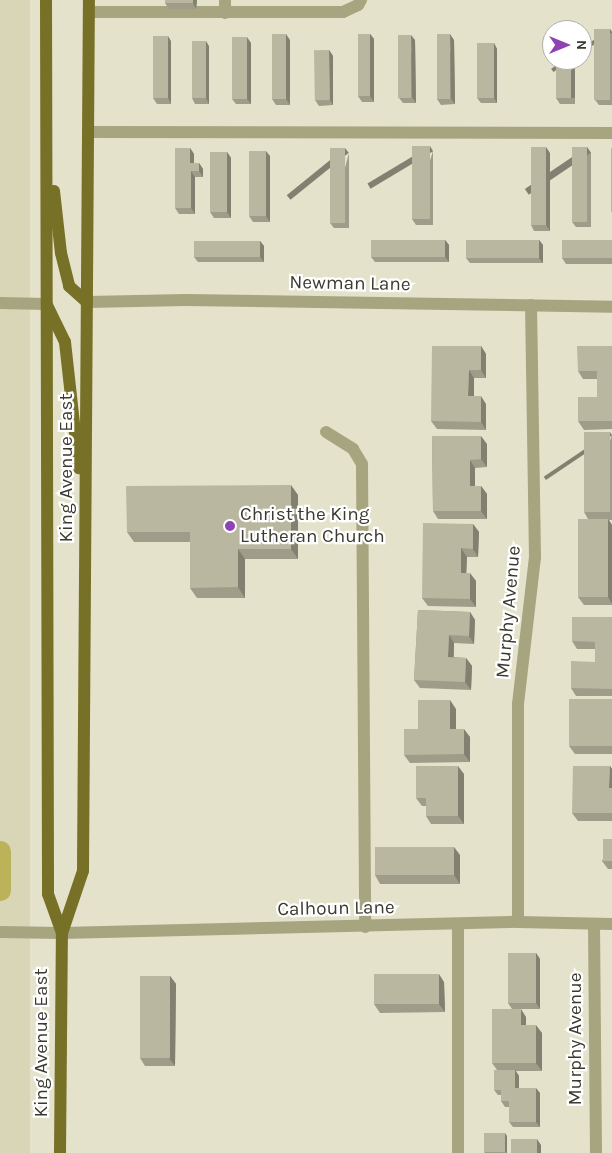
<!DOCTYPE html>
<html>
<head>
<meta charset="utf-8">
<style>
	body { margin:0 }
	#map { position:relative; width:612px; height:1153px; overflow:hidden; background:#e4e2ca; font-family:Karla,sans-serif }
	div>[style] { position:absolute }
	.built>* { inset:0; background:#d9d6b7; transform-origin:0 0 }
	.canal>* { height:21px; margin:-10.5px; padding:0 10.5px; transform-origin:10.5px; border-radius:10.5px; background:#bbb25a }
	.minor>* { height:12px; margin:-6px; padding:0 6px; transform-origin:6px; border-radius:6px; background:#a7a480 }
	.major>* { height:12px; margin:-6px; padding:0 6px; transform-origin:6px; border-radius:6px; background:#777027 }
	.wall>* { inset:0; background:#9f9d8a }
	.shaded-wall>* { inset:0; background:#828070; transform-origin:0 0 }
	.building>* { inset:0; background:#b9b7a0; transform-origin:0 0 }
	.dots>* { width:14px; height:14px; translate:-50% -50%; box-sizing:border-box; border:2px solid #fff; border-radius:50% }
	span { translate:-50% -50%; white-space:nowrap; text-align:center; line-height:1.15; -webkit-text-stroke:4.5px #fff; paint-order:stroke }
	.street-label { font-size:19px; color:#3a3a30 }
	.poi-label { font-size:19px; color:#3a3a30 }
	.left { translate:0 -50%; text-align:left }
	.north { position:absolute; left:542px; top:20px; width:50px; height:50px; box-sizing:border-box; background:#fff; border:1px solid #b0b0ac; border-radius:50%; rotate:90deg; font-size:14px; font-weight:700; line-height:20px; text-align:center; color:#3a3a30 }
	.north::after { content:''; display:block; margin:auto; width:18px; height:22px; background:#8f42b3; clip-path:polygon(50% 0,100% 100%,50% 72%,0 100%) }
</style>
</head>
<body>
<div id="map">
	<div class="built">
		<div style="left:0;top:0;width:30px;height:1153px"></div>
	</div>
	<div class="canal">
		<div style="left:0;top:851px;width:39px;rotate:90deg"></div>
	</div>
	<div class="minor">
		<div style="left:225px;top:0;width:13px;rotate:90deg"></div>
		<div style="left:89px;top:12px;width:254px"></div>
		<div style="left:343px;top:12px;width:17px;rotate:-25deg"></div>
		<div style="left:358px;top:5px;width:6px;rotate:-59deg"></div>
		<div style="left:90px;top:132px;width:522px;rotate:0.11deg"></div>
		<div style="left:87px;top:302px;width:99px;rotate:-1.2deg"></div>
		<div style="left:186px;top:300px;width:426px;rotate:0.9deg"></div>
		<div style="left:0;top:303px;width:46px;rotate:1.2deg"></div>
		<div style="left:326px;top:432px;width:32px;rotate:32deg"></div>
		<div style="left:353px;top:449px;width:17px;rotate:59deg"></div>
		<div style="left:362px;top:464px;width:463px;rotate:89.6deg"></div>
		<div style="left:518px;top:922px;width:218px;rotate:-90deg"></div>
		<div style="left:518px;top:704px;width:147px;rotate:-83.4deg"></div>
		<div style="left:535px;top:558px;width:253px;rotate:-90.9deg"></div>
		<div style="left:594px;top:924px;width:229px;rotate:89.5deg"></div>
		<div style="left:0;top:932px;width:62px;rotate:0.9deg"></div>
		<div style="left:62px;top:933px;width:456px;rotate:-1.4deg"></div>
		<div style="left:518px;top:922px;width:94px;rotate:1.2deg"></div>
		<div style="left:458px;top:1153px;width:229px;rotate:-90deg"></div>
	</div>
	<div class="major">
		<div style="left:46px;top:0;width:876px;rotate:89.87deg"></div>
		<div style="left:48px;top:876px;width:18px;rotate:90deg"></div>
		<div style="left:48px;top:894px;width:41px;rotate:70.3deg"></div>
		<div style="left:54px;top:191px;width:62px;rotate:83.6deg"></div>
		<div style="left:61px;top:253px;width:34px;rotate:76deg"></div>
		<div style="left:69px;top:286px;width:24px;rotate:42deg"></div>
		<div style="left:47px;top:305px;width:41px;rotate:64.1deg"></div>
		<div style="left:65px;top:342px;width:127px;rotate:83.7deg"></div>
		<div style="left:60px;top:1153px;width:220px;rotate:-89.5deg"></div>
		<div style="left:62px;top:933px;width:65px;rotate:-71.3deg"></div>
		<div style="left:83px;top:871px;width:871px;rotate:-89.61deg"></div>
	</div>
	<div class="wall">
		<div style="clip-path:polygon(165px 0,197px 0,196px 9px,169px 9px,165px 3px)"></div>
		<div style="clip-path:polygon(610px 29px,612px 32px,612px 105px,599px 105px,595px 100px)"></div>
		<div style="clip-path:polygon(370px 34px,374px 39px,374px 102px,362px 102px,358px 96px)"></div>
		<div style="clip-path:polygon(290px 40px,290px 105px,276px 105px,272px 99px)"></div>
		<div style="clip-path:polygon(415px 40px,416px 103px,403px 103px,399px 98px)"></div>
		<div style="clip-path:polygon(454px 40px,455px 104px,441px 105px,437px 99px)"></div>
		<div style="clip-path:polygon(171px 41px,171px 104px,157px 104px,153px 98px)"></div>
		<div style="clip-path:polygon(251px 43px,251px 104px,236px 104px,232px 99px)"></div>
		<div style="clip-path:polygon(494px 43px,497px 49px,497px 103px,481px 103px,477px 98px)"></div>
		<div style="clip-path:polygon(209px 46px,209px 104px,195px 104px,192px 98px)"></div>
		<div style="clip-path:polygon(329px 50px,333px 56px,333px 105px,319px 106px,315px 100px)"></div>
		<div style="clip-path:polygon(575px 60px,575px 104px,560px 104px,556px 98px)"></div>
		<div style="clip-path:polygon(587px 147px,591px 153px,591px 227px,576px 227px,572px 222px)"></div>
		<div style="clip-path:polygon(190px 148px,194px 154px,194px 163px,199px 163px,203px 169px,203px 177px,195px 177px,195px 214px,179px 214px,175px 208px)"></div>
		<div style="clip-path:polygon(433px 151px,433px 225px,416px 225px,412px 219px)"></div>
		<div style="clip-path:polygon(227px 152px,231px 158px,231px 218px,214px 218px,210px 212px)"></div>
		<div style="clip-path:polygon(349px 153px,349px 228px,334px 228px,330px 223px)"></div>
		<div style="clip-path:polygon(550px 153px,550px 231px,534px 231px,531px 225px)"></div>
		<div style="clip-path:polygon(270px 156px,270px 222px,253px 222px,249px 216px)"></div>
		<div style="clip-path:polygon(445px 240px,449px 245px,449px 262px,375px 262px,371px 257px)"></div>
		<div style="clip-path:polygon(539px 240px,543px 245px,543px 263px,470px 263px,466px 258px)"></div>
		<div style="clip-path:polygon(612px 240px,612px 264px,566px 264px,562px 258px)"></div>
		<div style="clip-path:polygon(260px 241px,264px 246px,264px 262px,198px 262px,194px 257px)"></div>
		<div style="clip-path:polygon(481px 346px,486px 354px,486px 378px,474px 378px,474px 396px,486px 404px,486px 430px,437px 429px,431px 421px)"></div>
		<div style="clip-path:polygon(612px 346px,612px 429px,584px 430px,578px 421px,597px 397px,597px 379px,583px 379px,578px 371px)"></div>
		<div style="clip-path:polygon(612px 435px,612px 520px,609px 520px,612px 525px,612px 605px,584px 605px,578px 597px,588px 519px,584px 512px)"></div>
		<div style="clip-path:polygon(432px 436px,487px 444px,487px 467px,475px 468px,475px 486px,481px 486px,487px 494px,487px 519px,438px 519px,433px 511px)"></div>
		<div style="clip-path:polygon(298px 495px,298px 559px,245px 559px,245px 598px,197px 598px,190px 588px,190px 542px,134px 542px,127px 532px)"></div>
		<div style="clip-path:polygon(473px 524px,479px 532px,478px 557px,467px 557px,466px 573px,476px 581px,476px 607px,428px 606px,422px 598px)"></div>
		<div style="clip-path:polygon(418px 610px,470px 612px,475px 620px,474px 644px,454px 643px,454px 657px,466px 658px,472px 666px,471px 690px,420px 688px,414px 680px)"></div>
		<div style="clip-path:polygon(612px 617px,612px 696px,576px 696px,571px 688px,595px 662px,595px 649px,577px 649px,572px 641px)"></div>
		<div style="clip-path:polygon(612px 699px,612px 754px,575px 754px,569px 746px)"></div>
		<div style="clip-path:polygon(456px 709px,456px 729px,470px 737px,470px 762px,410px 763px,404px 755px,418px 729px)"></div>
		<div style="clip-path:polygon(610px 766px,612px 769px,612px 821px,578px 821px,572px 813px)"></div>
		<div style="clip-path:polygon(464px 774px,464px 824px,431px 824px,426px 816px,426px 806px,422px 806px,416px 798px)"></div>
		<div style="clip-path:polygon(612px 839px,612px 869px,608px 869px,602px 861px)"></div>
		<div style="clip-path:polygon(460px 855px,460px 884px,380px 884px,375px 875px)"></div>
		<div style="clip-path:polygon(536px 953px,540px 959px,540px 1009px,512px 1009px,508px 1003px)"></div>
		<div style="clip-path:polygon(170px 976px,176px 984px,175px 1066px,145px 1066px,140px 1058px)"></div>
		<div style="clip-path:polygon(444px 982px,445px 1012px,380px 1013px,374px 1004px)"></div>
		<div style="clip-path:polygon(526px 1017px,526px 1025px,542px 1033px,542px 1071px,516px 1071px,519px 1076px,519px 1088px,540px 1093px,540px 1127px,513px 1127px,509px 1122px,509px 1107px,505px 1107px,501px 1101px,501px 1095px,498px 1095px,494px 1090px,497px 1070px,492px 1063px)"></div>
		<div style="clip-path:polygon(507px 1136px,507px 1153px,485px 1153px,484px 1152px)"></div>
	</div>
	<div class="shaded-wall">
		<div style="clip-path:polygon(193px 0,197px 0,196px 9px,193px 3px)"></div>
		<div style="left:610px;top:29px;width:4px;height:71px;rotate:56deg"></div>
		<div style="clip-path:polygon(286px 34px,290px 40px,290px 105px,286px 99px)"></div>
		<div style="clip-path:polygon(370px 34px,374px 39px,374px 102px,370px 96px)"></div>
		<div style="clip-path:polygon(450px 34px,454px 40px,455px 104px,451px 99px)"></div>
		<div style="clip-path:polygon(411px 35px,415px 40px,416px 103px,412px 97px)"></div>
		<div style="clip-path:polygon(168px 36px,171px 41px,171px 104px,168px 98px)"></div>
		<div style="clip-path:polygon(247px 37px,251px 43px,251px 104px,247px 99px)"></div>
		<div style="clip-path:polygon(206px 41px,209px 46px,209px 104px,206px 98px)"></div>
		<div style="clip-path:polygon(494px 43px,497px 49px,497px 103px,494px 98px)"></div>
		<div style="clip-path:polygon(329px 50px,333px 56px,333px 105px,330px 100px)"></div>
		<div style="left:571px;top:60px;width:4px;height:38px"></div>
		<div style="left:430px;top:146px;width:6px;height:73px;rotate:59deg"></div>
		<div style="clip-path:polygon(546px 147px,550px 153px,550px 231px,546px 225px)"></div>
		<div style="left:587px;top:147px;width:7px;height:75px;rotate:56deg"></div>
		<div style="clip-path:polygon(190px 148px,194px 154px,194px 169px,190px 163px)"></div>
		<div style="left:345px;top:148px;width:6px;height:75px;rotate:51deg"></div>
		<div style="clip-path:polygon(266px 151px,270px 156px,270px 222px,266px 216px)"></div>
		<div style="clip-path:polygon(227px 152px,231px 158px,231px 218px,227px 212px)"></div>
		<div style="clip-path:polygon(199px 163px,203px 169px,203px 177px,199px 171px)"></div>
		<div style="clip-path:polygon(191px 171px,195px 177px,195px 214px,191px 208px)"></div>
		<div style="clip-path:polygon(445px 240px,449px 245px,449px 262px,445px 257px)"></div>
		<div style="clip-path:polygon(539px 240px,543px 245px,543px 263px,539px 258px)"></div>
		<div style="clip-path:polygon(260px 241px,264px 246px,264px 262px,260px 257px)"></div>
		<div style="clip-path:polygon(481px 346px,486px 354px,486px 378px,481px 370px)"></div>
		<div style="clip-path:polygon(469px 370px,474px 378px,474px 404px,468px 396px)"></div>
		<div style="clip-path:polygon(481px 396px,486px 404px,486px 430px,481px 422px)"></div>
		<div style="left:610px;top:432px;width:4px;height:80px;rotate:56deg"></div>
		<div style="clip-path:polygon(481px 436px,487px 444px,487px 467px,481px 459px)"></div>
		<div style="clip-path:polygon(470px 460px,475px 468px,475px 494px,470px 486px)"></div>
		<div style="clip-path:polygon(291px 485px,298px 495px,298px 559px,291px 549px)"></div>
		<div style="clip-path:polygon(481px 486px,487px 494px,487px 519px,481px 511px)"></div>
		<div style="clip-path:polygon(608px 519px,612px 525px,612px 604px,608px 597px)"></div>
		<div style="clip-path:polygon(473px 524px,479px 532px,478px 557px,473px 549px)"></div>
		<div style="clip-path:polygon(461px 548px,467px 557px,466px 581px,461px 573px)"></div>
		<div style="clip-path:polygon(238px 549px,245px 559px,245px 598px,238px 587px)"></div>
		<div style="clip-path:polygon(470px 573px,476px 581px,476px 607px,470px 599px)"></div>
		<div style="clip-path:polygon(470px 612px,475px 620px,474px 644px,469px 636px)"></div>
		<div style="clip-path:polygon(449px 635px,454px 643px,453px 665px,448px 657px)"></div>
		<div style="clip-path:polygon(466px 658px,472px 666px,471px 690px,465px 682px)"></div>
		<div style="clip-path:polygon(450px 700px,456px 709px,456px 737px,450px 729px)"></div>
		<div style="clip-path:polygon(464px 729px,470px 737px,470px 762px,464px 754px)"></div>
		<div style="clip-path:polygon(458px 766px,464px 774px,464px 824px,458px 816px)"></div>
		<div style="clip-path:polygon(610px 766px,612px 769px,612px 791px,609px 788px)"></div>
		<div style="clip-path:polygon(454px 847px,460px 855px,460px 884px,454px 875px)"></div>
		<div style="clip-path:polygon(536px 953px,540px 959px,540px 1009px,536px 1003px)"></div>
		<div style="clip-path:polygon(439px 974px,444px 982px,445px 1012px,439px 1004px)"></div>
		<div style="clip-path:polygon(170px 976px,176px 984px,175px 1066px,169px 1058px)"></div>
		<div style="clip-path:polygon(521px 1009px,526px 1017px,526px 1033px,521px 1025px)"></div>
		<div style="clip-path:polygon(536px 1025px,542px 1033px,542px 1071px,536px 1063px)"></div>
		<div style="clip-path:polygon(515px 1070px,519px 1076px,519px 1093px,515px 1088px)"></div>
		<div style="clip-path:polygon(536px 1088px,540px 1093px,540px 1127px,536px 1122px)"></div>
		<div style="clip-path:polygon(505px 1133px,507px 1136px,507px 1153px,505px 1152px)"></div>
		<div style="clip-path:polygon(537px 1139px,541px 1145px,541px 1153px,537px 1153px)"></div>
	</div>
	<div class="building">
		<div style="left:165px;top:0;width:28px;height:3px"></div>
		<div style="left:594px;top:29px;width:16px;height:71px"></div>
		<div style="left:272px;top:34px;width:14px;height:65px"></div>
		<div style="left:358px;top:34px;width:12px;height:62px"></div>
		<div style="left:437px;top:34px;width:13px;height:65px"></div>
		<div style="left:398px;top:35px;width:13px;height:63px"></div>
		<div style="left:153px;top:36px;width:15px;height:62px"></div>
		<div style="left:232px;top:37px;width:15px;height:62px"></div>
		<div style="left:192px;top:41px;width:14px;height:57px"></div>
		<div style="left:477px;top:43px;width:17px;height:55px"></div>
		<div style="left:329px;top:50px;width:50px;height:15px;rotate:89deg"></div>
		<div style="left:556px;top:60px;width:15px;height:38px"></div>
		<div style="left:412px;top:146px;width:18px;height:73px"></div>
		<div style="left:531px;top:147px;width:15px;height:78px"></div>
		<div style="left:572px;top:147px;width:15px;height:75px"></div>
		<div style="clip-path:polygon(175px 148px,190px 148px,190px 163px,199px 163px,199px 171px,191px 171px,191px 208px,175px 208px)"></div>
		<div style="left:330px;top:148px;width:15px;height:75px"></div>
		<div style="left:611px;top:148px;width:1px;height:64px"></div>
		<div style="left:249px;top:151px;width:17px;height:65px"></div>
		<div style="left:210px;top:152px;width:17px;height:60px"></div>
		<div style="left:371px;top:240px;width:74px;height:17px"></div>
		<div style="left:466px;top:240px;width:73px;height:18px"></div>
		<div style="left:562px;top:240px;width:50px;height:18px"></div>
		<div style="left:194px;top:241px;width:66px;height:16px"></div>
		<div style="clip-path:polygon(432px 346px,481px 346px,481px 370px,469px 370px,468px 396px,481px 396px,481px 422px,431px 421px)"></div>
		<div style="clip-path:polygon(577px 346px,612px 346px,612px 421px,578px 421px,578px 397px,597px 397px,597px 371px,578px 371px)"></div>
		<div style="left:584px;top:432px;width:26px;height:80px"></div>
		<div style="clip-path:polygon(432px 436px,481px 436px,481px 459px,470px 460px,470px 486px,481px 486px,481px 511px,433px 511px)"></div>
		<div style="clip-path:polygon(291px 485px,291px 549px,238px 549px,238px 587px,190px 588px,190px 532px,127px 532px,126px 486px)"></div>
		<div style="left:578px;top:519px;width:30px;height:78px"></div>
		<div style="clip-path:polygon(423px 523px,473px 524px,473px 549px,461px 548px,461px 573px,470px 573px,470px 599px,422px 598px)"></div>
		<div style="clip-path:polygon(418px 610px,470px 612px,469px 636px,449px 635px,448px 657px,466px 658px,465px 682px,414px 680px)"></div>
		<div style="clip-path:polygon(572px 617px,612px 617px,612px 689px,571px 688px,571px 661px,595px 662px,595px 642px,572px 641px)"></div>
		<div style="left:569px;top:699px;width:43px;height:47px"></div>
		<div style="clip-path:polygon(418px 700px,450px 700px,450px 729px,464px 729px,464px 754px,404px 755px,404px 729px,418px 729px)"></div>
		<div style="clip-path:polygon(416px 766px,458px 766px,458px 816px,426px 816px,426px 798px,416px 798px)"></div>
		<div style="clip-path:polygon(573px 766px,610px 766px,609px 788px,612px 788px,612px 813px,572px 813px)"></div>
		<div style="left:603px;top:839px;width:9px;height:22px"></div>
		<div style="left:375px;top:847px;width:79px;height:28px"></div>
		<div style="left:508px;top:953px;width:28px;height:50px"></div>
		<div style="left:439px;top:974px;width:30px;height:65px;rotate:90deg"></div>
		<div style="left:140px;top:976px;width:30px;height:82px"></div>
		<div style="clip-path:polygon(492px 1009px,521px 1009px,521px 1025px,536px 1025px,536px 1063px,492px 1063px)"></div>
		<div style="clip-path:polygon(494px 1070px,515px 1070px,515px 1088px,536px 1088px,536px 1122px,509px 1122px,509px 1101px,501px 1101px,501px 1090px,494px 1090px)"></div>
		<div style="left:484px;top:1133px;width:21px;height:19px"></div>
		<div style="left:511px;top:1139px;width:26px;height:14px"></div>
	</div>
	<div class="dots">
		<div style="left:230px;top:526px;background:#8f42b3"></div>
	</div>
	<div class="street-label">
		<span style="left:350px;top:284px;rotate:1deg">Newman Lane</span>
		<span style="left:67px;top:468px;rotate:-90deg">King Avenue East</span>
		<span style="left:509px;top:612px;rotate:-85deg">Murphy Avenue</span>
		<span style="left:336px;top:909px;rotate:-1deg">Calhoun Lane</span>
		<span style="left:576px;top:1039px;rotate:-90deg">Murphy Avenue</span>
		<span style="left:42px;top:1043px;rotate:-90deg">King Avenue East</span>
	</div>
	<div class="poi-label">
		<span class="left" style="left:240px;top:526px">Christ the King<br>Lutheran Church</span>
	</div>
	<div class="north">N</div>
</div>
</body>
</html>
